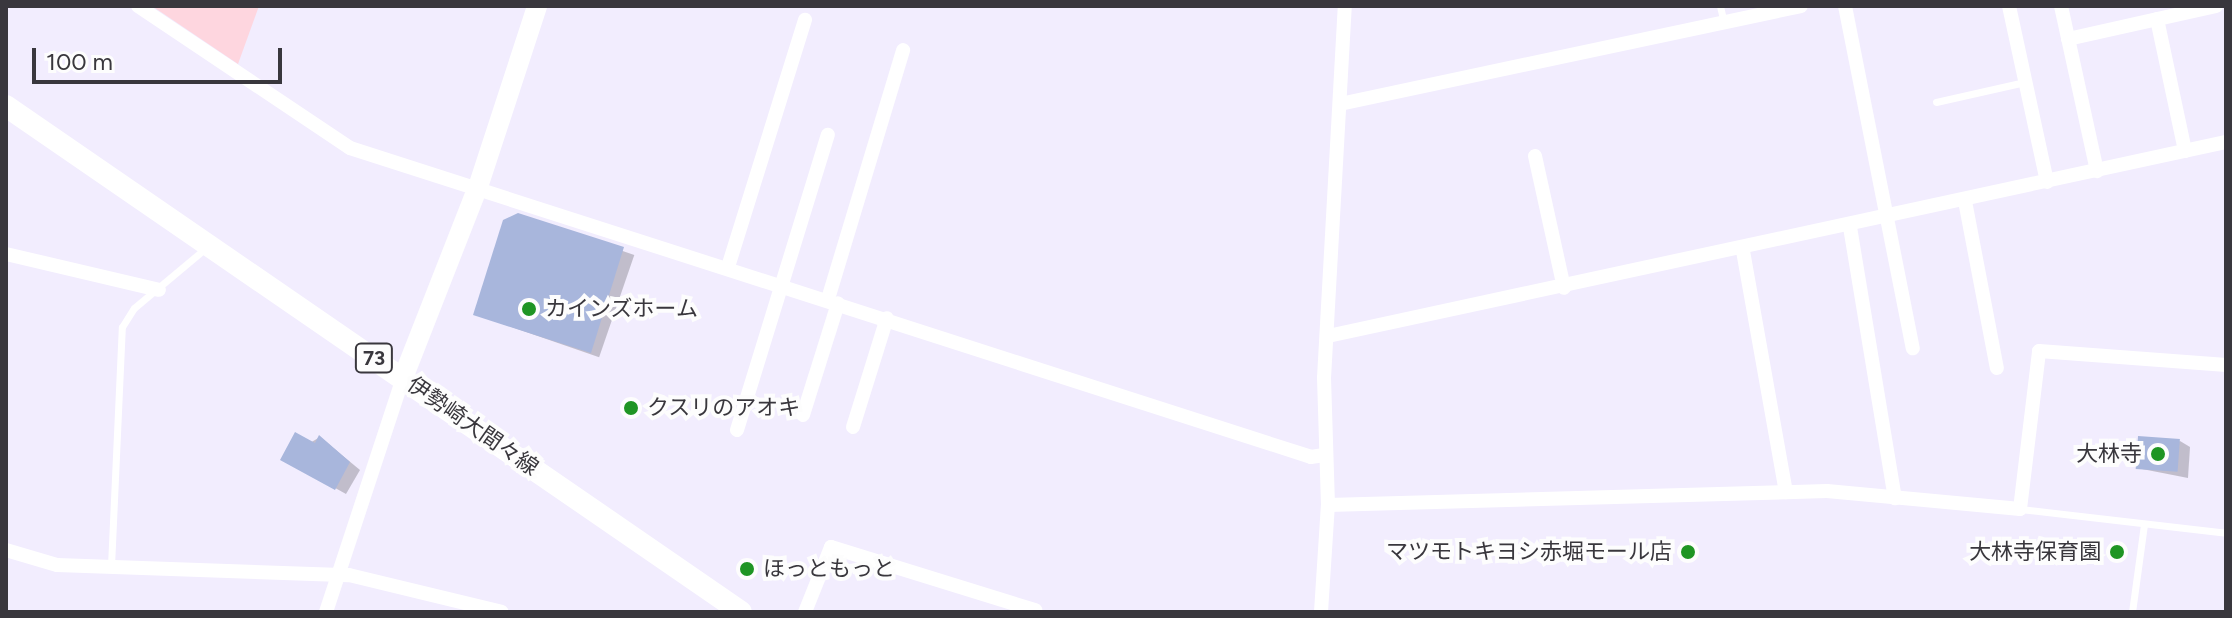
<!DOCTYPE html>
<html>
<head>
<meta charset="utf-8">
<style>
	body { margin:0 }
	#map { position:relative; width:2232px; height:618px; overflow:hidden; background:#f2edfe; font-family:Figtree,"Noto Sans JP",sans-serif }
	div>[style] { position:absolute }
	.green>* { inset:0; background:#fed6df }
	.shadow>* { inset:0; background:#0003; transform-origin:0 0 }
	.building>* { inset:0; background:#a8b6dc; transform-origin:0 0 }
	.lane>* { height:7px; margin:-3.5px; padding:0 3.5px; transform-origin:3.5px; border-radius:3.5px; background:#fff }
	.street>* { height:14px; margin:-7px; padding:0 7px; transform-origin:7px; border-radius:7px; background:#fff }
	.secondary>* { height:20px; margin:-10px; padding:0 10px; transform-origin:10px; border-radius:10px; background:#fff }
	.primary>* { height:22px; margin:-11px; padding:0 11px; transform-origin:11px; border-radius:11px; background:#fff }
	.dots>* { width:22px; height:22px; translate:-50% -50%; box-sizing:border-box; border:4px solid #fdfdfd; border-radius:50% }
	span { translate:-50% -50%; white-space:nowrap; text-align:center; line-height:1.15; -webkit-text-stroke:8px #fdfdfd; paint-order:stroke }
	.shield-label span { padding:2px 6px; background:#fdfdfd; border:2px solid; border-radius:6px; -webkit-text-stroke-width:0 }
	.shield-label { font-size:20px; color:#39373d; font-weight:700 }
	.poi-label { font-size:22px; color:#39373d }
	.left { translate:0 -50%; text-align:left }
	.right { translate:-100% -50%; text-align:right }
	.street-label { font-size:22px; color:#39373d }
	.frame { position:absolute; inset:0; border:8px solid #39373d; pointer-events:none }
	.scale { position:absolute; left:32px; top:48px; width:250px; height:36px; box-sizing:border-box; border:4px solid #39373d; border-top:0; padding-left:10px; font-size:24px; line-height:28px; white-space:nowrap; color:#39373d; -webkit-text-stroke:6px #fdfdfd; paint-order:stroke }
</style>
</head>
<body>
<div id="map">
	<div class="green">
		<div style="clip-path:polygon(152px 6px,259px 6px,238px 64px)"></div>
	</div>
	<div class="shadow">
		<div style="left:518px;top:215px;width:123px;height:108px;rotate:19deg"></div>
		<div style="clip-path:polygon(320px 437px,360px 470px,346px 494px,283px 459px)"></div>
		<div style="clip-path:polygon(2180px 441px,2190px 447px,2188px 478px,2137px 468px)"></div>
	</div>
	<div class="building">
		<div style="clip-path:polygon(518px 213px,624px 247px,591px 353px,473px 315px,503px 220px)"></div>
		<div style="clip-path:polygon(295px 432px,315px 443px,319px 435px,350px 462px,335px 490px,280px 460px)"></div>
		<div style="left:2138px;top:436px;width:42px;height:33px;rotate:4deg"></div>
	</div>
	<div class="lane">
		<div style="left:1720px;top:6px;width:17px;rotate:77deg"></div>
		<div style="left:1936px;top:102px;width:91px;rotate:-12.7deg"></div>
		<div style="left:2020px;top:509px;width:207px;rotate:6.6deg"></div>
		<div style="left:111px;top:566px;width:239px;rotate:-87.4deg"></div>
		<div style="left:122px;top:327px;width:22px;rotate:-58deg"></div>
		<div style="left:134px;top:308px;width:95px;rotate:-39.9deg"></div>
		<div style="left:2132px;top:612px;width:89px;rotate:-82.2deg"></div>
	</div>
	<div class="street">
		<div style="left:138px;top:6px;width:255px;rotate:33.8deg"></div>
		<div style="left:350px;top:148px;width:1009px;rotate:17.82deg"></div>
		<div style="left:1311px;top:457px;width:13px;rotate:-9deg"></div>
		<div style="left:1845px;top:6px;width:349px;rotate:78.8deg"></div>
		<div style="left:2009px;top:6px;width:180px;rotate:77.8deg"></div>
		<div style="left:2061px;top:6px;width:169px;rotate:77.7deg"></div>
		<div style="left:2157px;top:19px;width:135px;rotate:78deg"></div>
		<div style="left:2068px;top:39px;width:152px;rotate:-12.6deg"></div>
		<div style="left:1340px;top:104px;width:471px;rotate:-12deg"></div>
		<div style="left:1535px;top:156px;width:135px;rotate:77.6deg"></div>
		<div style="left:1965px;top:201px;width:170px;rotate:79.2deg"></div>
		<div style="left:1850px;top:227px;width:275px;rotate:80.6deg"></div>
		<div style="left:1743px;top:251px;width:245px;rotate:79.9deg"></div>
		<div style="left:6px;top:254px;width:157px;rotate:13.2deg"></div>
		<div style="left:728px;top:267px;width:259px;rotate:-72.7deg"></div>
		<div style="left:828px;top:299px;width:260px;rotate:-73.2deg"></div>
		<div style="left:1328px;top:336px;width:919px;rotate:-12.19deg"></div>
		<div style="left:803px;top:415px;width:117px;rotate:-72.6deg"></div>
		<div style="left:853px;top:427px;width:114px;rotate:-72.7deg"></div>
		<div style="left:737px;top:430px;width:309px;rotate:-72.9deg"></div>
		<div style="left:1328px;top:505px;width:499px;rotate:-1.6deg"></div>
		<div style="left:1827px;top:491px;width:194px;rotate:5.3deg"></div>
		<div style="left:2020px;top:509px;width:159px;rotate:-83.1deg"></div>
		<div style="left:2039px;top:351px;width:188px;rotate:4.3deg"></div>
		<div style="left:6px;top:550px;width:53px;rotate:16.4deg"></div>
		<div style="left:57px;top:565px;width:292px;rotate:2deg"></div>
		<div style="left:349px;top:575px;width:157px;rotate:13.6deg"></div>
		<div style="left:326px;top:612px;width:246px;rotate:-71.8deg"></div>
		<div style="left:805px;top:612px;width:70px;rotate:-68.2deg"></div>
		<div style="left:831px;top:547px;width:214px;rotate:17.2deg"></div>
		<div style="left:1321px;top:612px;width:107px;rotate:-86.3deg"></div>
		<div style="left:1328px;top:505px;width:127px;rotate:-91.8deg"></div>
		<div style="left:1324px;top:378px;width:373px;rotate:-86.8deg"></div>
	</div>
	<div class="secondary">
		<div style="left:403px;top:378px;width:205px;rotate:-68.6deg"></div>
		<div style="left:478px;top:187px;width:190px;rotate:-71.9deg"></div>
	</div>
	<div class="primary">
		<div style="left:6px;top:106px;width:892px;rotate:34.54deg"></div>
	</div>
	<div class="dots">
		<div style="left:529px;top:309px;background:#1f9524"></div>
		<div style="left:631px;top:408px;background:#1f9524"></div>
		<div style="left:2158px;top:454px;background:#1f9524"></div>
		<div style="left:1688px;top:552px;background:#1f9524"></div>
		<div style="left:2117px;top:552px;background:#1f9524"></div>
		<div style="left:747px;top:569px;background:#1f9524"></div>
	</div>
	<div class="shield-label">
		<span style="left:374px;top:358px">73</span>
	</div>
	<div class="poi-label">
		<span class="left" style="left:545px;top:309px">カインズホーム</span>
		<span class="left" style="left:647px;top:408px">クスリのアオキ</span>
		<span class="right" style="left:2142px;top:454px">大林寺</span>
		<span class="right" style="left:1672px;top:552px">マツモトキヨシ赤堀モール店</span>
		<span class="right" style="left:2101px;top:552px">大林寺保育園</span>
		<span class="left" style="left:763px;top:569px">ほっともっと</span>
	</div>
	<div class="street-label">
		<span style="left:473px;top:426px;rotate:35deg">伊勢崎大間々線</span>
	</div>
	<div class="frame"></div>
	<div class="scale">100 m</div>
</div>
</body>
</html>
